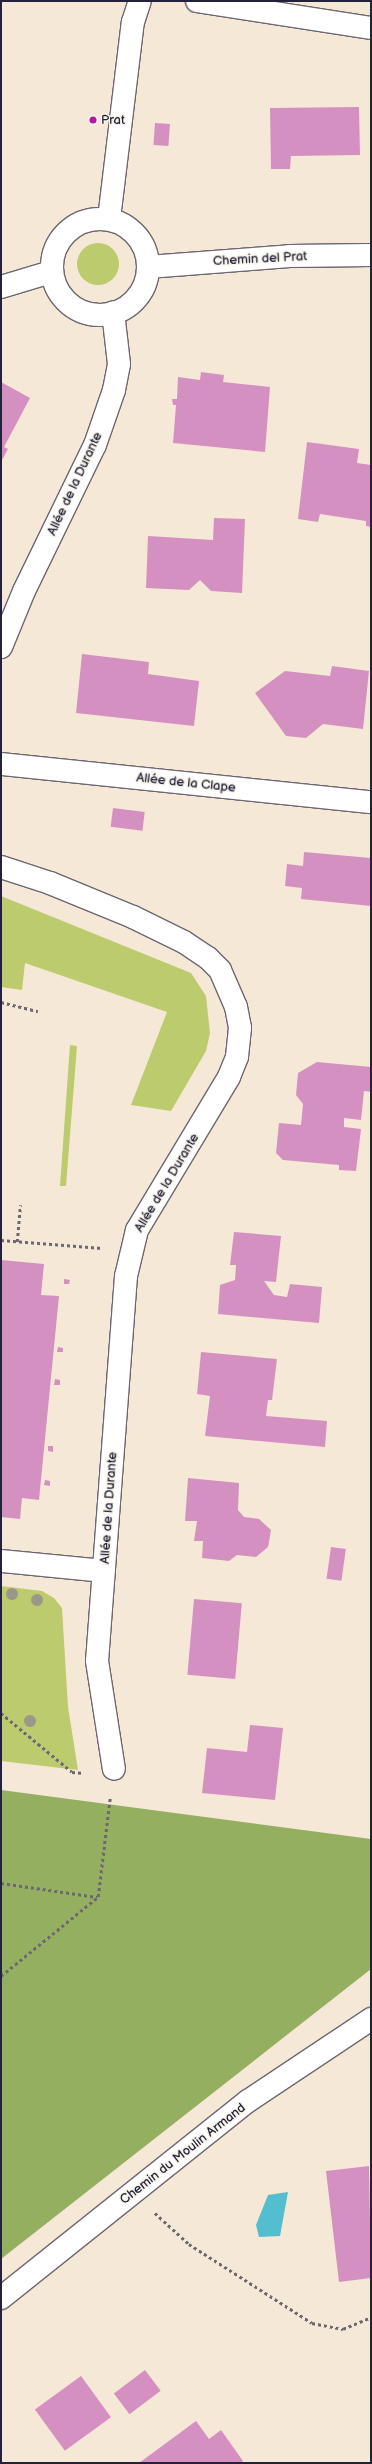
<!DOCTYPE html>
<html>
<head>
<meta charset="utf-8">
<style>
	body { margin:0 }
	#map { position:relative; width:372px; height:2464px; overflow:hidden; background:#f6e8d6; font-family:"Balsamiq Sans",sans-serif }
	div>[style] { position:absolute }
	.green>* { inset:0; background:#bccb6d }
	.round { border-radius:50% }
	.forest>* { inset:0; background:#95af60 }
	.water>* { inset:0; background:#53becf }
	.building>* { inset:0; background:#d590c2; transform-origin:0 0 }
	.path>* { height:2.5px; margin-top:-1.25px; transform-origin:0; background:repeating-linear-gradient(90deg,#6c6771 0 3px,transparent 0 6px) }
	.roads { filter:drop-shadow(1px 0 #6c6771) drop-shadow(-1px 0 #6c6771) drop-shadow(0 1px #6c6771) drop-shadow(0 -1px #6c6771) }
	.minor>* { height:22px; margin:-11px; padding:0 11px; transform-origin:11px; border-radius:11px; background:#fff }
	.tertiary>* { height:22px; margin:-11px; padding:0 11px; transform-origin:11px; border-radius:11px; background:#fff }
	.tertiary>.ring { margin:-11px; padding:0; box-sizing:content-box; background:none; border:22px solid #fff; border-radius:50% }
	.trees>* { width:12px; height:12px; margin:-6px; border-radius:50%; background:#9b9789 }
	.dots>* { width:11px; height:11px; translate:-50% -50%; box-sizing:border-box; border:2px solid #f7f3e8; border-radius:50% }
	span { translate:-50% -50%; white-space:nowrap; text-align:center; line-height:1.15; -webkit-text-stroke:3px #f7f3e8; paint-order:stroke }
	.poi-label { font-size:13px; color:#22223b }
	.left { translate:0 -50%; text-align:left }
	.street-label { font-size:13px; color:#22223b }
	.frame { position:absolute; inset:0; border:2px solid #22223b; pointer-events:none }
</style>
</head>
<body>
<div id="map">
	<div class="green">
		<div class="round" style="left:77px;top:243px;width:42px;height:42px"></div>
		<div style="clip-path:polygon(1px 896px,191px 973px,206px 996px,210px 1033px,206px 1051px,171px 1111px,131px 1105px,167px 1012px,25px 963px,22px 990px,1px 987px)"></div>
		<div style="clip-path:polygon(70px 1045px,77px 1046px,66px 1186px,60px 1186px)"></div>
		<div style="clip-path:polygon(1px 1586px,42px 1591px,54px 1598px,62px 1608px,68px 1707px,78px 1770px,1px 1761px)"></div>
	</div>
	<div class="forest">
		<div style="clip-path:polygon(1px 1790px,371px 1839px,371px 1969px,1px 2259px)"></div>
	</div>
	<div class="water">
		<div style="clip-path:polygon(288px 2192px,280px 2236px,259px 2237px,256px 2225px,268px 2195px)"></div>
	</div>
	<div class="building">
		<div style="clip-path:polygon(359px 107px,360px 155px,291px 156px,290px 169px,271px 169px,270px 108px)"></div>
		<div style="left:155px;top:123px;width:15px;height:22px;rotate:4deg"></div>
		<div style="clip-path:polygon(201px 372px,224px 375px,223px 382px,270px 387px,265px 452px,173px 443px,176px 405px,173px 405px,172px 399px,177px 399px,178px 377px,200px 380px)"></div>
		<div style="clip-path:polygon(1px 382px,30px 398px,4px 447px,8px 449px,1px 462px)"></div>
		<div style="clip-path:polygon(307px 442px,359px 449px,357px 463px,371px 465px,371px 527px,366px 526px,366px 521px,320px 514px,318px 522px,298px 519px)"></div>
		<div style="clip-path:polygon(214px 518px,245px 519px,242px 593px,211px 591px,200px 580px,189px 590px,146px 588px,148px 536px,213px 540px)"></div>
		<div style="clip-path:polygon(82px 654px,149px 662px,148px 674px,199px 681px,194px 726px,76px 713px)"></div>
		<div style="clip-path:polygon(332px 666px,369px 671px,363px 729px,323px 724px,306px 738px,286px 736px,255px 693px,285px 671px,330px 676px)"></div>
		<div style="left:113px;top:808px;width:32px;height:19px;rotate:7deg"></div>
		<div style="clip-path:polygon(304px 852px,371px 858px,371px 906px,301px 899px,302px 888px,285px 886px,287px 864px,303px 866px)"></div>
		<div style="clip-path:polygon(317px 1062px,371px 1067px,371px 1092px,364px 1091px,361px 1120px,344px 1118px,344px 1127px,361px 1129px,356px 1171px,339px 1170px,339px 1165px,283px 1160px,276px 1153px,279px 1123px,301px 1125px,303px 1104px,296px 1095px,298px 1073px)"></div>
		<div style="clip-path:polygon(234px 1232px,281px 1236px,276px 1282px,264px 1281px,274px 1295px,287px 1297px,290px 1284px,322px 1287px,319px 1323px,218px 1314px,220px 1285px,235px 1280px,236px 1265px,230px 1265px)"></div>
		<div style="clip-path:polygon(1px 1260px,44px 1264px,41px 1295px,59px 1296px,39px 1500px,22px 1498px,20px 1519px,1px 1517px)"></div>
		<div style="clip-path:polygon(64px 1279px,70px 1280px,69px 1284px,64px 1284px)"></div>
		<div style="clip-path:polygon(58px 1347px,63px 1348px,63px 1352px,57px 1352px)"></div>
		<div style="clip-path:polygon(201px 1352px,277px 1359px,272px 1400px,268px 1400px,266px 1416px,327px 1421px,325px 1447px,205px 1436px,210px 1396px,197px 1394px)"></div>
		<div style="clip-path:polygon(55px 1379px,60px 1380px,60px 1385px,54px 1385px)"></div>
		<div style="clip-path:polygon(48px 1446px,53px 1446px,53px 1452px,48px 1451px)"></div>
		<div style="clip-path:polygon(188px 1478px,239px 1483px,238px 1510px,244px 1517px,259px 1519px,271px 1530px,268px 1547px,256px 1557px,237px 1555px,229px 1561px,202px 1558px,203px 1541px,194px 1541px,197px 1521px,185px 1521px)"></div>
		<div style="clip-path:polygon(45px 1480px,50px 1481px,50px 1486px,44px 1485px)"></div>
		<div style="left:331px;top:1547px;width:15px;height:32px;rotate:8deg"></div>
		<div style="left:194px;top:1599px;width:48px;height:76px;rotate:5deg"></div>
		<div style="clip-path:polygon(250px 1725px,283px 1728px,275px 1800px,202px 1793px,207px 1748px,247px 1752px)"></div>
		<div style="clip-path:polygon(369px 2166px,371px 2278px,339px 2282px,326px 2171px)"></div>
		<div style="left:145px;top:2370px;width:26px;height:39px;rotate:53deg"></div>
		<div style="left:81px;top:2376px;width:51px;height:57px;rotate:54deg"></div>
		<div style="clip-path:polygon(196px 2421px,209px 2439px,221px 2430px,243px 2461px,240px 2463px,139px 2463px)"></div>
	</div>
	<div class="path">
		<div style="left:1px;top:1002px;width:38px;rotate:14deg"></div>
		<div style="left:1px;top:1240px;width:101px;rotate:4.5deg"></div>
		<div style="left:17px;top:1242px;width:37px;rotate:-85deg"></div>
		<div style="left:1px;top:1713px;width:92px;rotate:39.7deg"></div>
		<div style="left:72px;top:1772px;width:12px;rotate:5deg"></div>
		<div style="left:1px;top:1883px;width:97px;rotate:8.3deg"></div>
		<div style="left:1px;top:1976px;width:125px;rotate:-39.2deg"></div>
		<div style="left:98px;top:1897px;width:100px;rotate:-83.1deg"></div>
		<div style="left:155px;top:2213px;width:46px;rotate:42.4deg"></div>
		<div style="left:189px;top:2244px;width:146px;rotate:32.7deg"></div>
		<div style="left:312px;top:2323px;width:32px;rotate:11deg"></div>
		<div style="left:343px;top:2329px;width:30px;rotate:-23deg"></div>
	</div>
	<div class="roads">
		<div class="minor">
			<div style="left:197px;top:1px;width:176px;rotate:8.8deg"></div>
			<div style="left:109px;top:219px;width:198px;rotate:-83.1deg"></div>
			<div style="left:133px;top:22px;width:22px;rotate:-72deg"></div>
			<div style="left:1px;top:647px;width:61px;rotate:-67.7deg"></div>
			<div style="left:24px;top:591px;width:162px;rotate:-64.1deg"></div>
			<div style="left:95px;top:445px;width:58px;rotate:-70.9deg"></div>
			<div style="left:114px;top:390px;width:26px;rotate:-79deg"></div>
			<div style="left:119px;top:364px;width:52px;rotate:-96.6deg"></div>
			<div style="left:1px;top:764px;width:372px;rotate:5.9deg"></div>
			<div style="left:1px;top:867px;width:52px;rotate:18.1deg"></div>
			<div style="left:50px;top:883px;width:90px;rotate:22.3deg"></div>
			<div style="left:133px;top:917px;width:57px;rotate:26.1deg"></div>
			<div style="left:184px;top:942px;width:29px;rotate:34deg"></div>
			<div style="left:208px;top:958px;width:17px;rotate:45deg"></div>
			<div style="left:220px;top:970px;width:40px;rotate:66.6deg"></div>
			<div style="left:236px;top:1007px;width:21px;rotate:79deg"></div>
			<div style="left:240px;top:1028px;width:29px;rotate:96deg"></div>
			<div style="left:237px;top:1057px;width:22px;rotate:112deg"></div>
			<div style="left:229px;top:1077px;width:179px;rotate:121deg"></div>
			<div style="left:137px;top:1230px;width:47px;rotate:103.4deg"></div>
			<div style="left:126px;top:1276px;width:386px;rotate:94.3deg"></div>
			<div style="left:97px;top:1661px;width:109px;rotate:81.1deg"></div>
			<div style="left:1px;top:1561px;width:103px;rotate:5.5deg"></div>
			<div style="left:1px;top:2298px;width:316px;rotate:-38.6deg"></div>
			<div style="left:248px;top:2101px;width:148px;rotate:-33.7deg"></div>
		</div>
		<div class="tertiary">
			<div class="ring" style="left:52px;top:219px;width:74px;height:74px"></div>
			<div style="left:148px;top:267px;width:142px;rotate:-4.4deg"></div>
			<div style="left:290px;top:256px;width:81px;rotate:-0.7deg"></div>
			<div style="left:1px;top:287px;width:52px;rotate:-16.7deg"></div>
		</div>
	</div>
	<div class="trees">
		<div style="left:12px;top:1594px"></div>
		<div style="left:37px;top:1600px"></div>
		<div style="left:30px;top:1721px"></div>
	</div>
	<div class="dots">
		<div style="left:93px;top:120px;background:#b5179e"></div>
	</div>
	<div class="poi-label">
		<span class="left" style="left:101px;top:120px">Prat</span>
	</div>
	<div class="street-label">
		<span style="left:260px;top:259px;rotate:-3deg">Chemin del Prat</span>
		<span style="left:75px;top:484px;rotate:-65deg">Allée de la Durante</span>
		<span style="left:186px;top:783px;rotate:6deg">Allée de la Clape</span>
		<span style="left:167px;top:1183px;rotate:-59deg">Allée de la Durante</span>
		<span style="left:109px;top:1508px;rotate:-86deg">Allée de la Durante</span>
		<span style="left:183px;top:2154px;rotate:-38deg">Chemin du Moulin Armand</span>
	</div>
	<div class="frame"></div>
</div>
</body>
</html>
